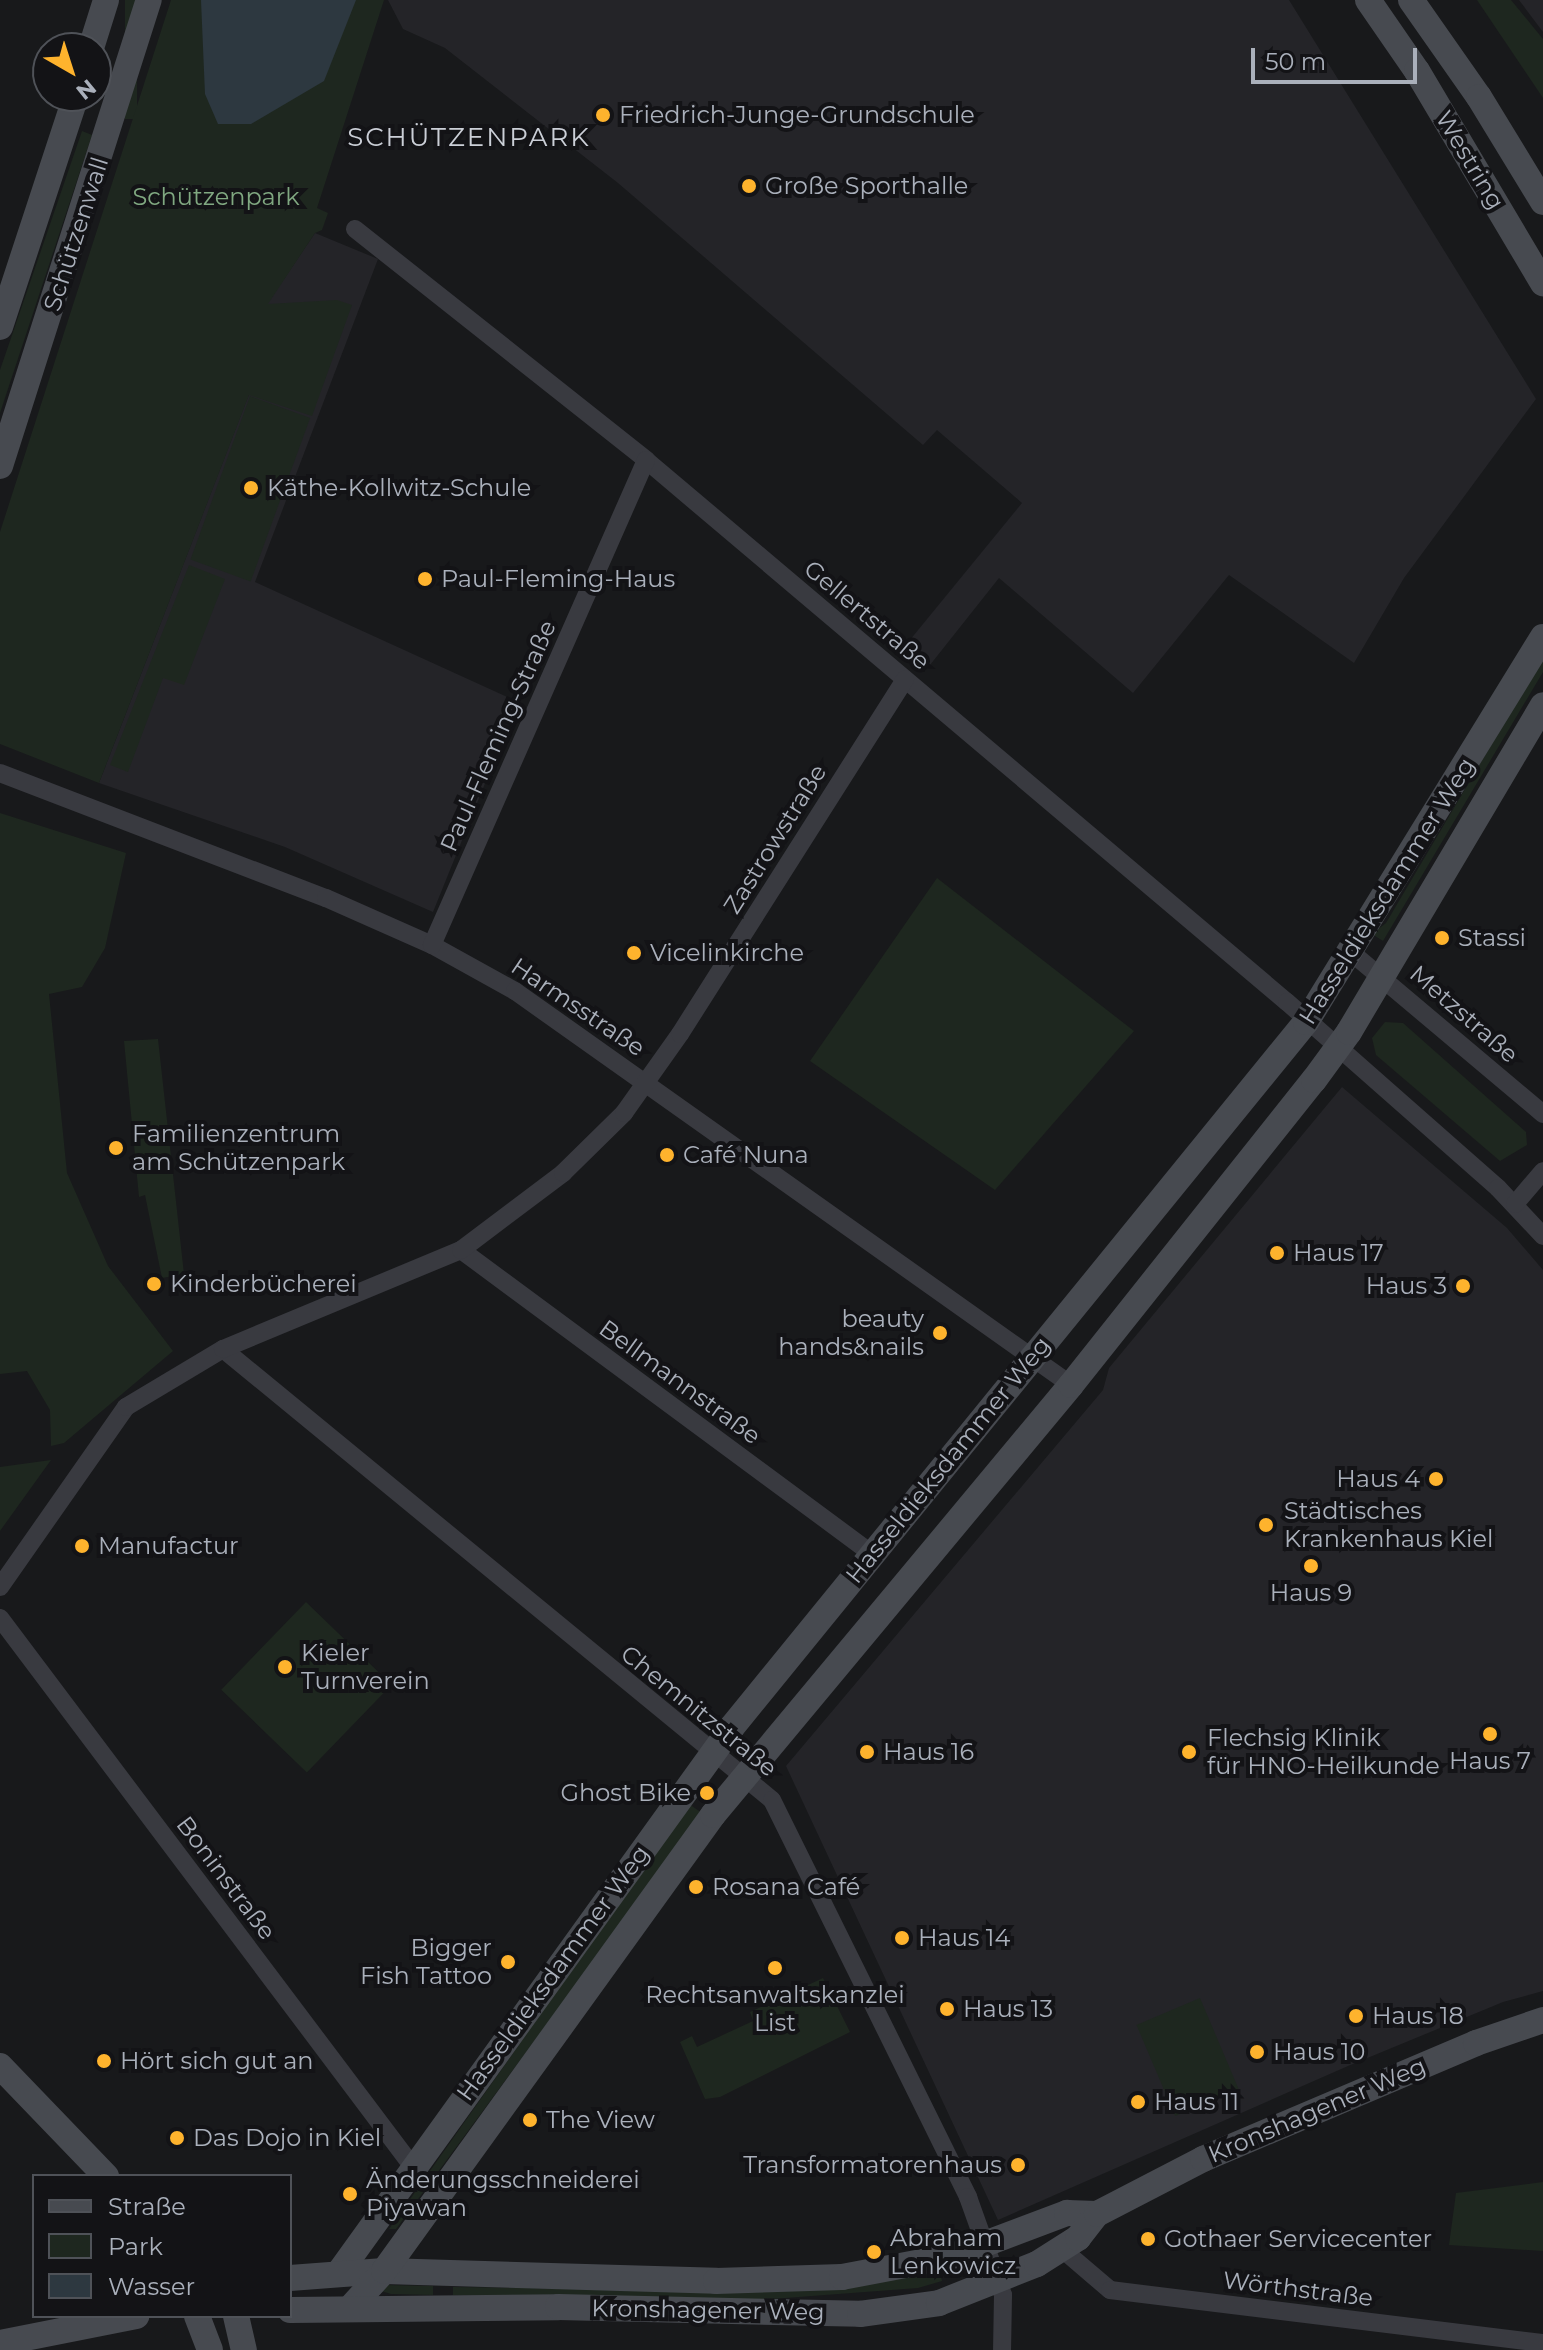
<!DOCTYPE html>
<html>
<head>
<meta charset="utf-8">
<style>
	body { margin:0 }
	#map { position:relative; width:1543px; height:2350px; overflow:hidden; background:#18191b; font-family:Montserrat,sans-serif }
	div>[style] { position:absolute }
	.built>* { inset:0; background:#242428 }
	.green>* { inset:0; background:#1e271f; transform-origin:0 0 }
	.water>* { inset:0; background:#2d3840 }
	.street>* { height:18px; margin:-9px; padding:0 9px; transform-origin:9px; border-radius:9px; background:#393a40 }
	.secondary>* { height:26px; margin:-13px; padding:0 13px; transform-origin:13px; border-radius:13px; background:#474a50 }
	.dots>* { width:22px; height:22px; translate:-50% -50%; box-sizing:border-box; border:4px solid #131316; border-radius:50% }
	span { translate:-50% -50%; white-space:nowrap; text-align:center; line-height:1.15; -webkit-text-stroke:8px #131316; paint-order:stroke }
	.poi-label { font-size:24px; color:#aab0bb }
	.left { translate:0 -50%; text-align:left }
	.right { translate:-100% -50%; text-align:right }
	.street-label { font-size:24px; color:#aab0bb }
	.park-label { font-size:24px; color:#80a881 }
	.neighbourhood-label { font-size:26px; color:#cbcfd7; letter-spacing:2px }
	.legend { position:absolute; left:32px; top:2174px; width:260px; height:144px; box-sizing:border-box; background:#131316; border:2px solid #4f5258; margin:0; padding:10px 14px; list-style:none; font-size:24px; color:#aab0bb }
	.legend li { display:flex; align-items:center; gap:16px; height:40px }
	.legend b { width:40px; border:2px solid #4f5258 }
	.north { position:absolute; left:32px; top:32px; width:80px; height:80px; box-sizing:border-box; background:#131316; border:2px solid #4f5258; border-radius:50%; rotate:141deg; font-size:22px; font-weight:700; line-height:32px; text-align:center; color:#aab0bb }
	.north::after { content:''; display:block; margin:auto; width:28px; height:36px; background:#feb32d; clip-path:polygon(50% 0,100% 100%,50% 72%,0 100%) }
	.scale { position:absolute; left:1251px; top:48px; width:166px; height:36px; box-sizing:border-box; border:4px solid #aab0bb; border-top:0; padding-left:10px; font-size:24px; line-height:28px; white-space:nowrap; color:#aab0bb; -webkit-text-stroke:6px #131316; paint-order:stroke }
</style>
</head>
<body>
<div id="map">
	<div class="built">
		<div style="clip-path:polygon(388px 0,1289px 0,1536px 399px,1404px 578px,1354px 663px,1229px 575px,1133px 693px,999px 578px,930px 665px,905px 646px,1022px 503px,937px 430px,923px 445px,618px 183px,445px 48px,403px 29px)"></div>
		<div style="clip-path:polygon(1519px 0,1543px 0,1543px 32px)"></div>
		<div style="clip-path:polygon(315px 233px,378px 259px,255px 582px,518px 702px,433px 912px,285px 847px,99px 783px,249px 394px,267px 304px)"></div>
		<div style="clip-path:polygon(1342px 1087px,1507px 1228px,1543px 1270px,1543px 1991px,1503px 2002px,1348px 2066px,998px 2220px,786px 1766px,1103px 1390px,1109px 1368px)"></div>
	</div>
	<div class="green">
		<div style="left:125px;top:0;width:12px;height:119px"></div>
		<div style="clip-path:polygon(171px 0,384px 0,317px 208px,328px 213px,322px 230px,315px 233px,268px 304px,337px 300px,352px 305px,312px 416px,249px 395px,99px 783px,0 744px,0 532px)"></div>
		<div style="clip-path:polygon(1477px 0,1511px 0,1543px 39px,1543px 98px)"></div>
		<div style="clip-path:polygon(82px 131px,92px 135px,0 413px,0 370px)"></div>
		<div style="left:250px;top:396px;width:64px;height:174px;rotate:20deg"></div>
		<div style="clip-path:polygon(189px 565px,225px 579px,184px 685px,163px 678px,128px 772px,110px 765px)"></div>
		<div style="clip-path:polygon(1543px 657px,1543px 672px,1383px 941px,1372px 934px,1386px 923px)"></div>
		<div style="clip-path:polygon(0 813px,126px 853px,105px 948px,82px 987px,49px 994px,67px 1173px,108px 1266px,173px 1351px,64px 1443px,51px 1446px,50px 1410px,27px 1371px,0 1374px)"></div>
		<div style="clip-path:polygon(937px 878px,1134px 1031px,995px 1190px,810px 1061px)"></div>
		<div style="clip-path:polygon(1385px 1022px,1403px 1023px,1526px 1132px,1527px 1145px,1500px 1161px,1376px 1055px,1372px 1038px)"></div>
		<div style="clip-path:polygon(158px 1039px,184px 1274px,162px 1278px,145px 1195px,139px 1197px,124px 1041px)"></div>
		<div style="clip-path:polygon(51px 1460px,0 1531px,0 1467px)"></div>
		<div style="left:306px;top:1602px;width:119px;height:122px;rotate:44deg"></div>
		<div style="clip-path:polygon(689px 1804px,702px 1813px,396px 2229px,389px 2229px)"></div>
		<div style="clip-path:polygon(823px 1978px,850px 2032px,720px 2097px,705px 2099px,680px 2042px,692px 2036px,697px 2047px,753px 2021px,750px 2012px)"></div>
		<div style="left:1200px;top:1998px;width:99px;height:69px;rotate:67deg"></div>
		<div style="clip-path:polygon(1543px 2182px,1543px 2251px,1449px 2245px,1456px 2193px)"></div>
		<div style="clip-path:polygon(940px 2273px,942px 2281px,918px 2288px,747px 2301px,453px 2295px,453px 2287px,746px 2291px)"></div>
		<div style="clip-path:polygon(382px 2285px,433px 2286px,433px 2295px,391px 2294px,381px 2291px)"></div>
	</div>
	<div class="water">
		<div style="clip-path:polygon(201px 0,356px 0,324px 81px,251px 124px,218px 124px,205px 94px)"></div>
	</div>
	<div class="street">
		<div style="left:355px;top:229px;width:372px;rotate:38.4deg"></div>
		<div style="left:646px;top:460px;width:839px;rotate:40.22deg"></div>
		<div style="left:1287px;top:1002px;width:281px;rotate:41.4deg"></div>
		<div style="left:1498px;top:1188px;width:66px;rotate:46.8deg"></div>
		<div style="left:0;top:773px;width:349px;rotate:21deg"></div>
		<div style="left:326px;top:898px;width:116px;rotate:23.9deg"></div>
		<div style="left:432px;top:945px;width:95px;rotate:29deg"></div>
		<div style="left:515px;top:991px;width:681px;rotate:35.32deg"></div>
		<div style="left:432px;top:945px;width:530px;rotate:-66.19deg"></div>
		<div style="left:1352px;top:953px;width:250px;rotate:40.1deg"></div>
		<div style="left:1515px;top:1204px;width:43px;rotate:-49.7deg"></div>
		<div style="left:461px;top:1250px;width:510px;rotate:36.47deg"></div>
		<div style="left:223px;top:1349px;width:710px;rotate:39.4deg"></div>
		<div style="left:772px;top:1800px;width:443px;rotate:63.7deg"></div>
		<div style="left:968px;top:2197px;width:104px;rotate:70.3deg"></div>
		<div style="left:1003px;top:2295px;width:55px;rotate:91deg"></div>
		<div style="left:0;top:1587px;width:220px;rotate:-55deg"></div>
		<div style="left:126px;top:1407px;width:113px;rotate:-30.9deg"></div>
		<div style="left:223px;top:1349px;width:258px;rotate:-22.6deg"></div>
		<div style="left:461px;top:1250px;width:128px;rotate:-37deg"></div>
		<div style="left:563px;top:1173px;width:86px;rotate:-44.5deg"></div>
		<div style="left:624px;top:1113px;width:97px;rotate:-54.7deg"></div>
		<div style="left:680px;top:1034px;width:420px;rotate:-57.6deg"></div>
		<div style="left:0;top:1618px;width:687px;rotate:53.05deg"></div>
		<div style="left:1062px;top:2249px;width:63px;rotate:40.5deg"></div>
		<div style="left:1110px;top:2290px;width:436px;rotate:7deg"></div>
	</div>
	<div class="secondary">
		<div style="left:1368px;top:0;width:86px;rotate:55.4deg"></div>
		<div style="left:1417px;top:71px;width:247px;rotate:59.3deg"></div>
		<div style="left:1411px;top:0;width:118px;rotate:55deg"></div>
		<div style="left:1479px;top:97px;width:123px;rotate:58.6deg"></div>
		<div style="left:91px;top:48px;width:50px;rotate:-72.6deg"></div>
		<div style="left:0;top:327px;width:243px;rotate:-71.8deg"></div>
		<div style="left:0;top:466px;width:489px;rotate:-72.3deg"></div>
		<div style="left:0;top:2066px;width:153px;rotate:46.1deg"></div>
		<div style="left:338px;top:2274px;width:674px;rotate:-54.24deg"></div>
		<div style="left:732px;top:1727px;width:909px;rotate:-50.85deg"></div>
		<div style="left:1306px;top:1022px;width:452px;rotate:-58.4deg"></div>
		<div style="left:290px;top:2278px;width:94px;rotate:-4.3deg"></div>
		<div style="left:384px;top:2271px;width:332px;rotate:1.7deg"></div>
		<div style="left:716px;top:2281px;width:126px;rotate:-1.8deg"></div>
		<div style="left:842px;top:2277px;width:113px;rotate:-10.7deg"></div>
		<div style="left:953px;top:2256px;width:122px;rotate:-20.7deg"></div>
		<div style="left:1067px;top:2213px;width:30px;rotate:2deg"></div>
		<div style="left:352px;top:2306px;width:47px;rotate:-47.6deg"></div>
		<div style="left:384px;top:2271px;width:562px;rotate:-54.19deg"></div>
		<div style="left:713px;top:1815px;width:560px;rotate:-50.22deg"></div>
		<div style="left:1071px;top:1385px;width:390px;rotate:-51.5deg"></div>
		<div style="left:1314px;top:1080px;width:59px;rotate:-53.9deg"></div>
		<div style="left:1349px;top:1032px;width:380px;rotate:-59.3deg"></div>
		<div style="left:290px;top:2310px;width:268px;rotate:-0.6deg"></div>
		<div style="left:558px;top:2307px;width:302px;rotate:1.3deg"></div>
		<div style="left:860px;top:2314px;width:80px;rotate:-7.9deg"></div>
		<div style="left:939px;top:2303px;width:105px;rotate:-21.7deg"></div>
		<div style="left:1037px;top:2264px;width:49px;rotate:-32.4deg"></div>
		<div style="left:1078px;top:2238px;width:31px;rotate:-52deg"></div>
		<div style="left:1097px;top:2214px;width:119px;rotate:-27.4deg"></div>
		<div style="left:1203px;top:2159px;width:297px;rotate:-23deg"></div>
		<div style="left:1476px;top:2043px;width:71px;rotate:-18.9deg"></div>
		<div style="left:197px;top:2316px;width:36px;rotate:69deg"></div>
		<div style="left:236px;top:2316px;width:35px;rotate:77deg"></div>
		<div style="left:0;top:2343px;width:139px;rotate:-11.2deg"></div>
	</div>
	<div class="dots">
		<div style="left:603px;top:115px;background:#feb32d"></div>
		<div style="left:749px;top:186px;background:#feb32d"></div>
		<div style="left:251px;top:488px;background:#feb32d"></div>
		<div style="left:425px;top:579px;background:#feb32d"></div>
		<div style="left:1442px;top:938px;background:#feb32d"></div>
		<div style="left:634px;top:953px;background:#feb32d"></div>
		<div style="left:116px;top:1148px;background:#feb32d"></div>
		<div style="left:667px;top:1155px;background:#feb32d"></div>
		<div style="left:1277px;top:1253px;background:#feb32d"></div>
		<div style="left:154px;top:1284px;background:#feb32d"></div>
		<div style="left:1463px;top:1286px;background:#feb32d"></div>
		<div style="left:940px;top:1333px;background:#feb32d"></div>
		<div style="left:1436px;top:1479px;background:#feb32d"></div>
		<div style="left:1266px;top:1525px;background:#feb32d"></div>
		<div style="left:82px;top:1546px;background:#feb32d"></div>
		<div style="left:1311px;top:1566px;background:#feb32d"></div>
		<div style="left:285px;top:1667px;background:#feb32d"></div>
		<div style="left:1490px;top:1734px;background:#feb32d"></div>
		<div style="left:867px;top:1752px;background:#feb32d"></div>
		<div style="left:1189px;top:1752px;background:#feb32d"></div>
		<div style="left:707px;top:1793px;background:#feb32d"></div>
		<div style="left:696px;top:1887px;background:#feb32d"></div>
		<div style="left:902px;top:1938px;background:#feb32d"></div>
		<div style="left:508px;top:1962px;background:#feb32d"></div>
		<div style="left:775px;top:1968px;background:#feb32d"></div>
		<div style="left:947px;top:2009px;background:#feb32d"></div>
		<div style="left:1356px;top:2016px;background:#feb32d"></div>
		<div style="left:1257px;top:2052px;background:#feb32d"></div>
		<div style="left:104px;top:2061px;background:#feb32d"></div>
		<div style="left:1138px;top:2102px;background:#feb32d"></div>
		<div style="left:530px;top:2120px;background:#feb32d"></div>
		<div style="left:177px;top:2138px;background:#feb32d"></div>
		<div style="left:1018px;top:2165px;background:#feb32d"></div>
		<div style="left:350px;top:2194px;background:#feb32d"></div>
		<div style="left:1148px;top:2239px;background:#feb32d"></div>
		<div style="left:874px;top:2252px;background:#feb32d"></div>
	</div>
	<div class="poi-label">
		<span class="left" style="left:619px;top:115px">Friedrich-Junge-Grundschule</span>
		<span class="left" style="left:765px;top:186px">Große Sporthalle</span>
		<span class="left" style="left:267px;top:488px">Käthe-Kollwitz-Schule</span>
		<span class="left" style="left:441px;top:579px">Paul-Fleming-Haus</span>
		<span class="left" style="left:1458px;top:938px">Stassi</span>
		<span class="left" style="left:650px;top:953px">Vicelinkirche</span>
		<span class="left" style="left:132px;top:1148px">Familienzentrum<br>am Schützenpark</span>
		<span class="left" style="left:683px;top:1155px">Café Nuna</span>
		<span class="left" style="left:1293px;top:1253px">Haus 17</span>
		<span class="left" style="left:170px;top:1284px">Kinderbücherei</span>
		<span class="right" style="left:1447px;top:1286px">Haus 3</span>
		<span class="right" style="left:924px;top:1333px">beauty<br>hands&amp;nails</span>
		<span class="right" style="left:1420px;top:1479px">Haus 4</span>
		<span class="left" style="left:1284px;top:1525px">Städtisches<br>Krankenhaus Kiel</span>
		<span class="left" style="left:98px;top:1546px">Manufactur</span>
		<span style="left:1311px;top:1593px">Haus 9</span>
		<span class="left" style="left:301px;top:1667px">Kieler<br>Turnverein</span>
		<span class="left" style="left:1207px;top:1752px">Flechsig Klinik<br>für HNO-Heilkunde</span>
		<span class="left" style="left:883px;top:1752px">Haus 16</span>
		<span style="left:1490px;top:1761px">Haus 7</span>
		<span class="right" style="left:691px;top:1793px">Ghost Bike</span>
		<span class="left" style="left:712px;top:1887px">Rosana Café</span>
		<span class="left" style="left:918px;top:1938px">Haus 14</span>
		<span class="right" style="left:492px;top:1962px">Bigger<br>Fish Tattoo</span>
		<span style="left:775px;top:2009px">Rechtsanwaltskanzlei<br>List</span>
		<span class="left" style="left:963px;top:2009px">Haus 13</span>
		<span class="left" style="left:1372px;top:2016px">Haus 18</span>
		<span class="left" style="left:1273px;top:2052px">Haus 10</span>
		<span class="left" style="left:120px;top:2061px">Hört sich gut an</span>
		<span class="left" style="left:1154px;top:2102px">Haus 11</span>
		<span class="left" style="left:546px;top:2120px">The View</span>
		<span class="left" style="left:193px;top:2138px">Das Dojo in Kiel</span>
		<span class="right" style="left:1002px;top:2165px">Transformatorenhaus</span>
		<span class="left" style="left:366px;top:2194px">Änderungsschneiderei<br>Piyawan</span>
		<span class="left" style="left:890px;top:2252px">Abraham<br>Lenkowicz</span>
		<span class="left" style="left:1164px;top:2239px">Gothaer Servicecenter</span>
	</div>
	<div class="street-label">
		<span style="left:1470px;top:160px;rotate:59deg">Westring</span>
		<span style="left:76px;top:234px;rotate:-72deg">Schützenwall</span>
		<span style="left:867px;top:615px;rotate:40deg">Gellertstraße</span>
		<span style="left:498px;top:736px;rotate:-66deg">Paul-Fleming-Straße</span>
		<span style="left:775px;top:839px;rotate:-58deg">Zastrowstraße</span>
		<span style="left:1387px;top:891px;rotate:-58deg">Hasseldieksdammer Weg</span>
		<span style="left:578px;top:1007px;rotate:34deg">Harmsstraße</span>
		<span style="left:1464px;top:1014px;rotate:41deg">Metzstraße</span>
		<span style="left:680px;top:1382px;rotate:36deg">Bellmannstraße</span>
		<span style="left:948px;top:1460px;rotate:-51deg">Hasseldieksdammer Weg</span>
		<span style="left:699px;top:1711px;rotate:39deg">Chemnitzstraße</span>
		<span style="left:226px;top:1878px;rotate:53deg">Boninstraße</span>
		<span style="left:553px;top:1973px;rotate:-54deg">Hasseldieksdammer Weg</span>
		<span style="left:1317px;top:2110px;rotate:-23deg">Kronshagener Weg</span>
		<span style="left:1298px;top:2289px;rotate:7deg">Wörthstraße</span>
		<span style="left:708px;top:2310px;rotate:1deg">Kronshagener Weg</span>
	</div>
	<div class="park-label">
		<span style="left:216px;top:197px">Schützenpark</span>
	</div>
	<div class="neighbourhood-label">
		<span style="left:469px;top:138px">SCHÜTZENPARK</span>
	</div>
	<ul class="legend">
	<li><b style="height:10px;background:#474a50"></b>Straße</li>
	<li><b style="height:22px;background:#1e271f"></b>Park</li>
	<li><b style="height:22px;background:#2d3840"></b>Wasser</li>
	</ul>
	<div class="north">N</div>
	<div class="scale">50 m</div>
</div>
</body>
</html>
